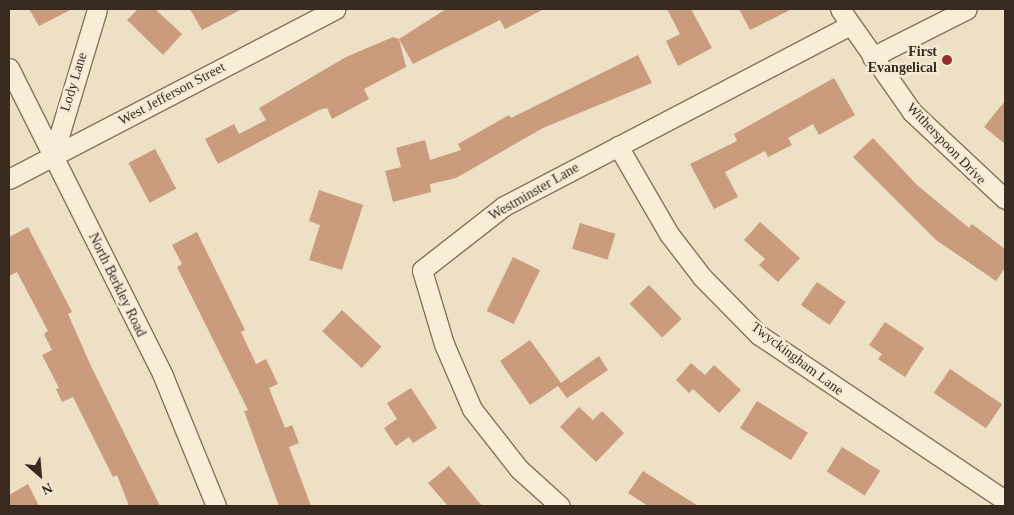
<!DOCTYPE html>
<html>
<head>
<meta charset="utf-8">
<style>
	body { margin:0 }
	#map { position:relative; width:1014px; height:515px; overflow:hidden; background:#ede0c5; font-family:"Times New Roman",serif }
	div>[style] { position:absolute }
	.building>* { inset:0; background:#ca9b7c; transform-origin:0 0 }
	.roads { filter:drop-shadow(1px 0 #87725b) drop-shadow(-1px 0 #87725b) drop-shadow(0 1px #87725b) drop-shadow(0 -1px #87725b) }
	.minor>* { height:19px; margin:-9.5px; padding:0 9.5px; transform-origin:9.5px; border-radius:9.5px; background:#f8eed8 }
	.dots>* { width:14px; height:14px; translate:-50% -50%; box-sizing:border-box; border:2px solid #f4ead4; border-radius:50% }
	span { translate:-50% -50%; white-space:nowrap; text-align:center; line-height:1.15; -webkit-text-stroke:5px #f4ead4; paint-order:stroke }
	.poi-label { font-size:14px; color:#382a1f; font-weight:700 }
	.right { translate:-100% -50%; text-align:right }
	.street-label { font-size:14px; color:#382a1f }
	.frame { position:absolute; inset:0; border:10px solid #382a1f; pointer-events:none }
	.north { position:absolute; left:15px; top:450px; width:50px; height:50px; -webkit-text-stroke:4px #f4ead4; paint-order:stroke; rotate:153deg; font-size:14px; font-weight:700; line-height:20px; text-align:center; color:#382a1f }
	.north::after { content:''; display:block; margin:auto; width:18px; height:22px; background:#382a1f; clip-path:polygon(50% 0,100% 100%,50% 72%,0 100%) }
</style>
</head>
<body>
<div id="map">
	<div class="building">
		<div style="clip-path:polygon(29px 9px,72px 9px,39px 26px)"></div>
		<div style="clip-path:polygon(138px 9px,155px 9px,182px 34px,163px 55px,127px 20px)"></div>
		<div style="clip-path:polygon(190px 9px,242px 9px,202px 30px)"></div>
		<div style="clip-path:polygon(446px 9px,544px 9px,505px 29px,500px 20px,413px 64px,399px 39px)"></div>
		<div style="clip-path:polygon(667px 9px,691px 9px,712px 48px,678px 66px,666px 41px,680px 34px)"></div>
		<div style="clip-path:polygon(739px 9px,792px 9px,750px 30px)"></div>
		<div style="clip-path:polygon(393px 37px,399px 39px,406px 67px,364px 89px,369px 99px,332px 119px,327px 108px,319px 110px,218px 164px,205px 139px,234px 124px,239px 134px,266px 120px,259px 108px,346px 57px)"></div>
		<div style="clip-path:polygon(638px 55px,652px 83px,543px 128px,456px 178px,430px 184px,431px 192px,393px 202px,385px 171px,401px 167px,396px 148px,425px 140px,430px 160px,461px 150px,458px 144px,509px 115px,511px 118px)"></div>
		<div style="clip-path:polygon(834px 78px,855px 115px,819px 135px,813px 124px,788px 138px,792px 145px,768px 157px,765px 151px,725px 172px,738px 197px,714px 209px,690px 164px,737px 141px,734px 134px)"></div>
		<div style="clip-path:polygon(1005px 101px,1005px 144px,984px 127px)"></div>
		<div style="clip-path:polygon(873px 138px,917px 185px,969px 228px,972px 224px,1005px 249px,1005px 268px,996px 281px,936px 240px,853px 157px)"></div>
		<div style="left:155px;top:149px;width:45px;height:30px;rotate:62deg"></div>
		<div style="clip-path:polygon(319px 190px,363px 205px,342px 270px,309px 260px,320px 225px,309px 221px)"></div>
		<div style="clip-path:polygon(760px 222px,800px 258px,778px 282px,759px 265px,765px 259px,744px 240px)"></div>
		<div style="left:580px;top:223px;width:37px;height:27px;rotate:17deg"></div>
		<div style="clip-path:polygon(28px 227px,72px 312px,68px 314px,90px 364px,160px 506px,129px 506px,117px 475px,113px 477px,73px 397px,62px 402px,56px 389px,59px 388px,42px 355px,52px 350px,44px 334px,48px 331px,17px 272px,9px 276px,9px 237px)"></div>
		<div style="clip-path:polygon(197px 232px,245px 330px,241px 332px,256px 364px,266px 359px,278px 384px,269px 388px,285px 428px,292px 425px,299px 443px,289px 447px,311px 506px,279px 506px,244px 411px,248px 410px,177px 267px,182px 264px,172px 245px)"></div>
		<div style="left:513px;top:257px;width:30px;height:60px;rotate:26deg"></div>
		<div style="left:817px;top:282px;width:35px;height:28px;rotate:35deg"></div>
		<div style="left:649px;top:285px;width:47px;height:27px;rotate:46deg"></div>
		<div style="left:342px;top:310px;width:54px;height:29px;rotate:43deg"></div>
		<div style="clip-path:polygon(885px 322px,924px 348px,905px 377px,878px 359px,882px 354px,869px 345px)"></div>
		<div style="clip-path:polygon(530px 340px,561px 383px,599px 356px,608px 370px,567px 398px,558px 386px,530px 405px,500px 361px)"></div>
		<div style="clip-path:polygon(691px 363px,705px 375px,714px 365px,741px 390px,719px 413px,693px 389px,689px 393px,676px 380px)"></div>
		<div style="left:950px;top:369px;width:63px;height:29px;rotate:34deg"></div>
		<div style="clip-path:polygon(411px 388px,437px 428px,413px 443px,409px 437px,396px 446px,384px 428px,397px 419px,387px 403px)"></div>
		<div style="left:757px;top:401px;width:60px;height:32px;rotate:32deg"></div>
		<div style="clip-path:polygon(579px 407px,593px 420px,602px 411px,624px 433px,596px 462px,560px 427px)"></div>
		<div style="left:842px;top:447px;width:45px;height:29px;rotate:32deg"></div>
		<div style="clip-path:polygon(449px 466px,482px 506px,448px 506px,428px 483px)"></div>
		<div style="clip-path:polygon(643px 471px,698px 506px,648px 506px,628px 493px)"></div>
		<div style="clip-path:polygon(28px 484px,39px 506px,9px 506px,9px 495px)"></div>
	</div>
	<div class="roads">
		<div class="minor">
			<div style="left:840px;top:9px;width:126px;rotate:55deg"></div>
			<div style="left:912px;top:112px;width:127px;rotate:43.1deg"></div>
			<div style="left:872px;top:57px;width:106px;rotate:-26.8deg"></div>
			<div style="left:9px;top:68px;width:344px;rotate:63.4deg"></div>
			<div style="left:163px;top:376px;width:140px;rotate:67.8deg"></div>
			<div style="left:618px;top:146px;width:102px;rotate:59.9deg"></div>
			<div style="left:669px;top:234px;width:54px;rotate:52.5deg"></div>
			<div style="left:702px;top:277px;width:81px;rotate:45.5deg"></div>
			<div style="left:759px;top:335px;width:296px;rotate:33.9deg"></div>
			<div style="left:53px;top:156px;width:153px;rotate:-73.3deg"></div>
			<div style="left:9px;top:179px;width:368px;rotate:-27.5deg"></div>
			<div style="left:560px;top:506px;width:55px;rotate:-137.9deg"></div>
			<div style="left:519px;top:469px;width:76px;rotate:-128.1deg"></div>
			<div style="left:472px;top:409px;width:71px;rotate:-113.3deg"></div>
			<div style="left:444px;top:344px;width:77px;rotate:-106.6deg"></div>
			<div style="left:422px;top:270px;width:104px;rotate:-38deg"></div>
			<div style="left:504px;top:206px;width:389px;rotate:-27.6deg"></div>
		</div>
	</div>
	<div class="dots">
		<div style="left:947px;top:60px;background:#942d30"></div>
	</div>
	<div class="poi-label">
		<span class="right" style="left:937px;top:60px">First<br>Evangelical</span>
	</div>
	<div class="street-label">
		<span style="left:74px;top:82px;rotate:-73deg">Lody Lane</span>
		<span style="left:172px;top:94px;rotate:-28deg">West Jefferson Street</span>
		<span style="left:946px;top:144px;rotate:46deg">Witherspoon Drive</span>
		<span style="left:534px;top:192px;rotate:-30deg">Westminster Lane</span>
		<span style="left:117px;top:285px;rotate:64deg">North Berkley Road</span>
		<span style="left:797px;top:359px;rotate:37deg">Twyckingham Lane</span>
	</div>
	<div class="frame"></div>
	<div class="north">N</div>
</div>
</body>
</html>
